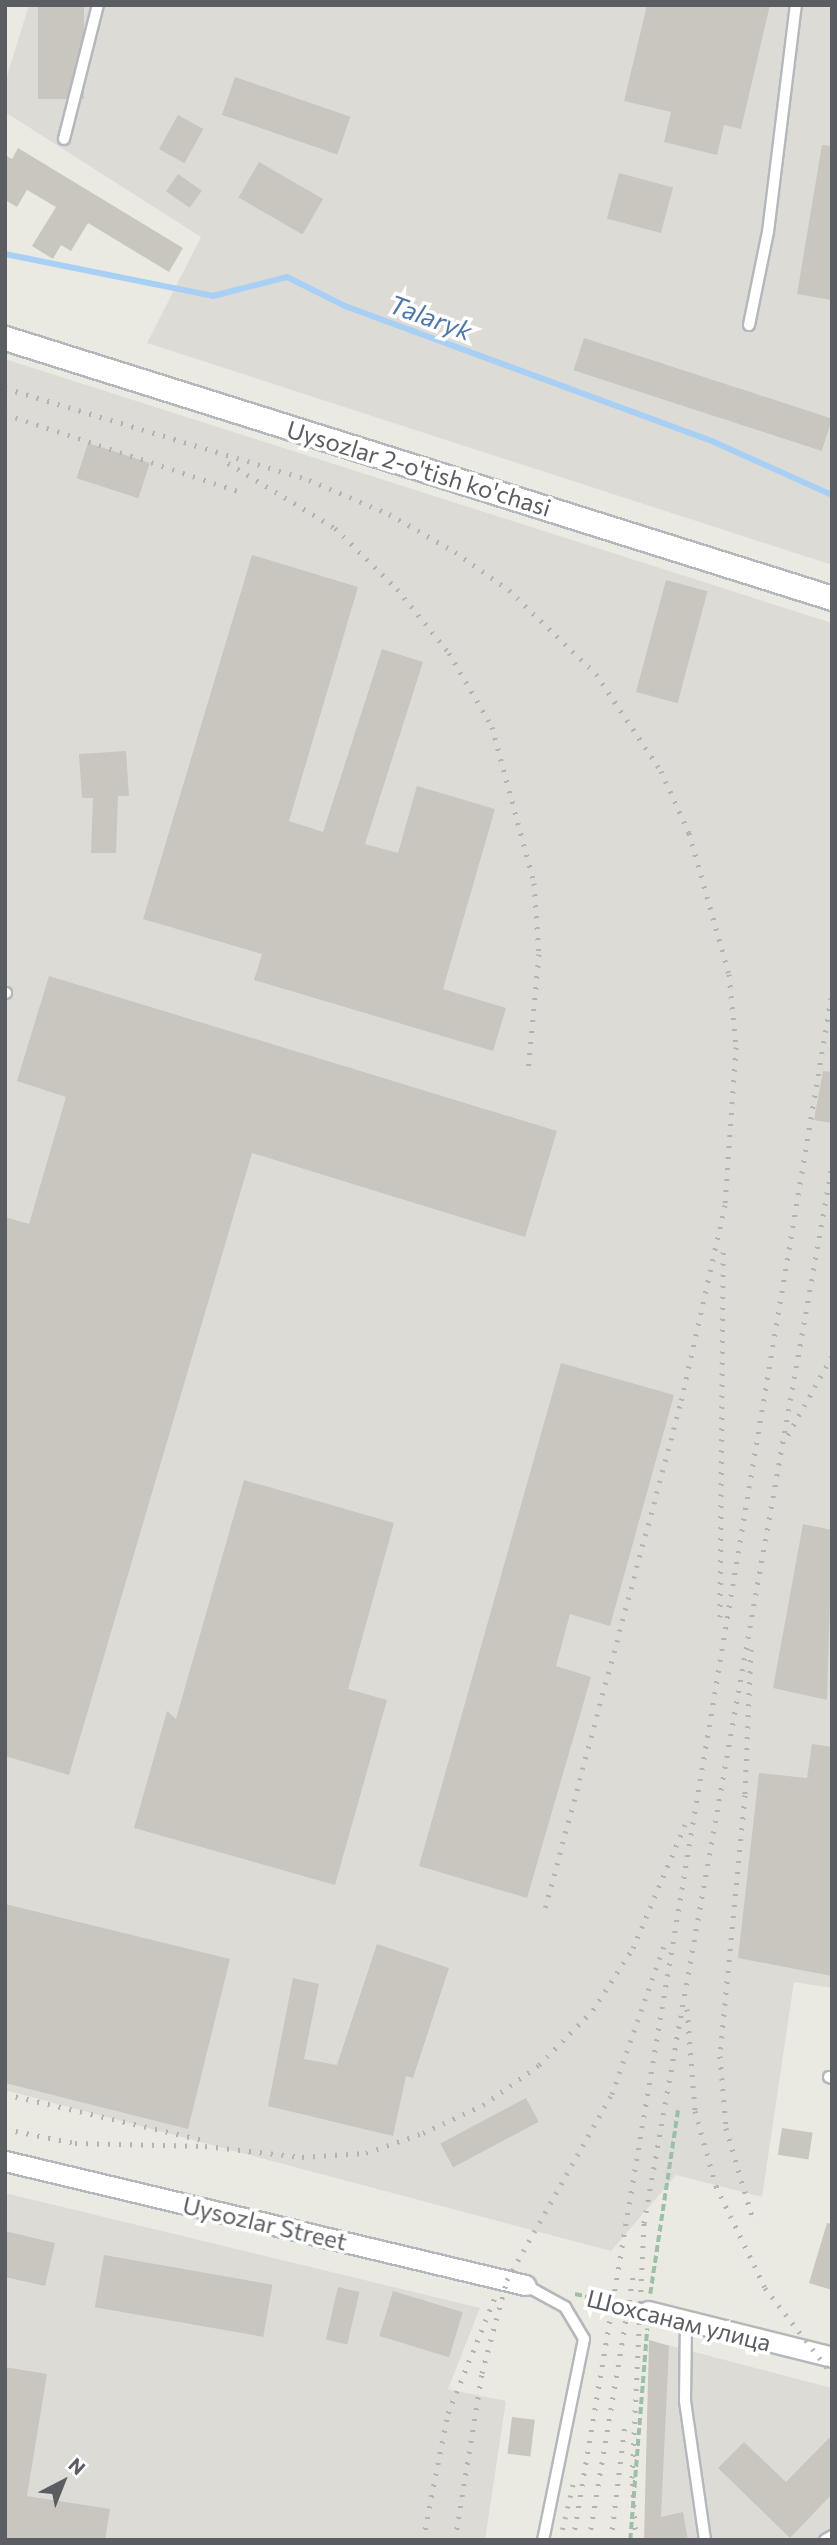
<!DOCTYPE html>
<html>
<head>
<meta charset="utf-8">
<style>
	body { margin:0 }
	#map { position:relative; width:837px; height:2545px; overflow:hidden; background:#ebeae2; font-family:Commissioner,sans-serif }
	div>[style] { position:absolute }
	.industrial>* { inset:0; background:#dddbd6 }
	.stream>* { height:6px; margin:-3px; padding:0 3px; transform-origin:3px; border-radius:3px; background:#a8d0f5 }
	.building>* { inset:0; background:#c9c6c0; transform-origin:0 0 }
	.path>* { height:3.5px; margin-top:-1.75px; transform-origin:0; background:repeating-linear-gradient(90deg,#9ac1a8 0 7px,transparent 0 10.5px) }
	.roads { filter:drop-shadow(2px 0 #b4b7bb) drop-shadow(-2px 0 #b4b7bb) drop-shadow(0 2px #b4b7bb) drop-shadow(0 -2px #b4b7bb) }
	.service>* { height:10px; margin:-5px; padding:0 5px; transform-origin:5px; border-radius:5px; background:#fff }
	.minor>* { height:19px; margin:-9.5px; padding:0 9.5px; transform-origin:9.5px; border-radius:9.5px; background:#fff }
	.tertiary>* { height:23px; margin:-11.5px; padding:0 11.5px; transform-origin:11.5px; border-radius:11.5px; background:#fff }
	.rail>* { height:5px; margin-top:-2.5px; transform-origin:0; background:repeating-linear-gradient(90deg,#b2b3b3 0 2px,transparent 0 11px) }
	span { translate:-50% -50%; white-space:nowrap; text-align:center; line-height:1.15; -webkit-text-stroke:7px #fff; paint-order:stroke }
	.street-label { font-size:24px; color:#5a5d61 }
	.water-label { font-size:26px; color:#4c77ad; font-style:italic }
	.frame { position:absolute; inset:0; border:7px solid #5a5d61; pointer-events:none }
	.north { position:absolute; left:28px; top:2447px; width:70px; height:70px; -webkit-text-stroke:5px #fff; paint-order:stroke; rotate:42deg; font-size:19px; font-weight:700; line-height:28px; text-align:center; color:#5a5d61 }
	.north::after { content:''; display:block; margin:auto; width:24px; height:32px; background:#5a5d61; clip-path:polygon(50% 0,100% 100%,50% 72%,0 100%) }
</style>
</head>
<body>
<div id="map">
	<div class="industrial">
		<div style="clip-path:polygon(29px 5px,832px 5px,832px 565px,147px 343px,201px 237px,5px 112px,5px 82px)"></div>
		<div style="clip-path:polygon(5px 359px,832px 623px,832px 1988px,794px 1982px,762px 2197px,676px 2175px,611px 2251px,5px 2090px)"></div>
		<div style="clip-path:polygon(5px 2193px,480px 2308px,448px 2389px,506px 2401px,485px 2540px,5px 2540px)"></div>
		<div style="clip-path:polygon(649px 2340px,832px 2388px,832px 2540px,648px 2540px)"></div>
	</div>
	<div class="stream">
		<div style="left:5px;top:254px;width:212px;rotate:11.4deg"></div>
		<div style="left:213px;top:296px;width:76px;rotate:-14.4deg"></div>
		<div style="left:287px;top:277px;width:65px;rotate:26.6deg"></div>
		<div style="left:345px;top:306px;width:393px;rotate:20.2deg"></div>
		<div style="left:714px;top:442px;width:129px;rotate:24.2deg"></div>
	</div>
	<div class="building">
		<div style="left:38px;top:5px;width:46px;height:94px"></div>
		<div style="clip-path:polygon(647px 5px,770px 5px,741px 129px,724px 125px,717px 155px,664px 142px,671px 112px,624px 101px)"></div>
		<div style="left:235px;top:77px;width:122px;height:40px;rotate:19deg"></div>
		<div style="left:178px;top:115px;width:29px;height:39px;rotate:29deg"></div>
		<div style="clip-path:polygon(822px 145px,832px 146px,832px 300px,797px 294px)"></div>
		<div style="clip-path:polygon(18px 148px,183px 248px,169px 272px,88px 223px,71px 251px,61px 245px,53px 259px,32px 246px,56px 207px,27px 190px,17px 207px,5px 200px,5px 155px,12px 159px)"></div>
		<div style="left:259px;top:162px;width:74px;height:41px;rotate:30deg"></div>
		<div style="left:619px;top:173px;width:56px;height:47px;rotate:15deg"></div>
		<div style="left:178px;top:174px;width:29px;height:21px;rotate:35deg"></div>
		<div style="left:584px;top:338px;width:261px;height:34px;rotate:18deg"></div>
		<div style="left:88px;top:443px;width:65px;height:37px;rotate:18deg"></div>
		<div style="clip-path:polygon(252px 555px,358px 587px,289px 821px,323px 832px,382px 649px,423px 662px,365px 844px,398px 853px,417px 786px,495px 809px,443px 989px,506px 1008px,493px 1051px,254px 980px,262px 954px,143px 919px)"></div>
		<div style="left:666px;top:580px;width:43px;height:116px;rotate:15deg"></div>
		<div style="clip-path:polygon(126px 751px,129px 796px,118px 796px,116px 853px,91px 853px,93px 798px,82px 798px,79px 754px)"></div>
		<div style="clip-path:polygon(49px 976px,557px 1131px,525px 1237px,252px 1153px,69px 1775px,5px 1756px,5px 1217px,29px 1224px,66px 1097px,17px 1081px)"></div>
		<div style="clip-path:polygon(823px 1071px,832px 1072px,832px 1123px,814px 1120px)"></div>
		<div style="clip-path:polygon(561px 1363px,674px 1395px,610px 1626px,570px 1614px,556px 1666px,591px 1677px,527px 1898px,419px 1866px)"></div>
		<div style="clip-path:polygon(244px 1480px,394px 1523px,348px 1689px,387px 1700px,335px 1885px,134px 1828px,167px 1711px,176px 1719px)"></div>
		<div style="clip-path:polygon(803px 1524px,832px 1530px,827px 1700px,773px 1688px)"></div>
		<div style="clip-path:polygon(812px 1744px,832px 1747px,832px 1976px,738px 1958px,759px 1773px,807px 1778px)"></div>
		<div style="clip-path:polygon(5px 1904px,230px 1959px,188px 2129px,5px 2083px)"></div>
		<div style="clip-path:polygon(377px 1944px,449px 1968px,413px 2078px,406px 2076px,393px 2136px,268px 2106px,293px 1978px,319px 1984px,304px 2059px,337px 2065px)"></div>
		<div style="left:526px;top:2098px;width:27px;height:97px;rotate:62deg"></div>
		<div style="left:782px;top:2128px;width:31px;height:27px;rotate:9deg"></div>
		<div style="clip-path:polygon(827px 2223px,832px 2224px,832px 2290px,809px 2283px)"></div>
		<div style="clip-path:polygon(5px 2231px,55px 2243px,45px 2286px,5px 2277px)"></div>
		<div style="left:104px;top:2255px;width:171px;height:53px;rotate:10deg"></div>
		<div style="left:338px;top:2287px;width:22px;height:54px;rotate:13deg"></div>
		<div style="left:393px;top:2291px;width:73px;height:47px;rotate:17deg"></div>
		<div style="clip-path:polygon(649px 2340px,669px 2346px,661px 2517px,683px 2512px,688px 2540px,644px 2540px)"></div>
		<div style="clip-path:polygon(5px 2367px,47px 2374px,27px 2496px,110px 2509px,105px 2540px,5px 2540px)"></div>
		<div style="left:512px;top:2417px;width:23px;height:37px;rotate:7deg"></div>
		<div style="clip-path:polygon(832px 2435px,832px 2494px,790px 2538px,718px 2468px,744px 2442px,786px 2482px)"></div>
	</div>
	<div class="path">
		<div style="left:575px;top:2294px;width:55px;rotate:12.5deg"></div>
		<div style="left:650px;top:2294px;width:187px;rotate:-81.4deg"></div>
		<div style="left:630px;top:2540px;width:212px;rotate:-85.4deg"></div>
	</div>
	<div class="roads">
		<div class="service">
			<div style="left:64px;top:139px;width:138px;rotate:-75.8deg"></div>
			<div style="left:749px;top:325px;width:95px;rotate:-78.5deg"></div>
			<div style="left:768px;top:232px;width:229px;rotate:-83deg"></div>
			<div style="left:5px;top:993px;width:1px"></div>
			<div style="left:829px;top:2077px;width:3px;rotate:18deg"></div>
			<div style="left:525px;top:2285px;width:46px;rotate:28.8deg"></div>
			<div style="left:565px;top:2307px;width:37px;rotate:59deg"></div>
			<div style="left:584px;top:2339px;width:205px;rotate:101.5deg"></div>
			<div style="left:686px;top:2320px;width:81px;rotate:90.7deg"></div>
			<div style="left:685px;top:2401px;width:140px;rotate:81.8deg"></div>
			<div style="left:825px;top:2540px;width:8px;rotate:-30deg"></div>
		</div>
		<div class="minor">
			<div style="left:5px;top:2161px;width:535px;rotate:13.41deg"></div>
			<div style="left:648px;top:2311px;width:190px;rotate:14deg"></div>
		</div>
		<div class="tertiary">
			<div style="left:5px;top:338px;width:867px;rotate:17.45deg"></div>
		</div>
	</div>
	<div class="rail">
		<div style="left:5px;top:388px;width:318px;rotate:16.8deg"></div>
		<div style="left:309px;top:480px;width:87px;rotate:23deg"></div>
		<div style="left:389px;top:514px;width:76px;rotate:29.9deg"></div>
		<div style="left:455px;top:552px;width:66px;rotate:35.1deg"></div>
		<div style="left:509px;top:590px;width:121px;rotate:44deg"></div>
		<div style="left:596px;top:674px;width:117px;rotate:56.2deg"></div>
		<div style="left:661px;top:771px;width:68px;rotate:65.7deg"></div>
		<div style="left:689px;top:833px;width:147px;rotate:74.2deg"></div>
		<div style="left:729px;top:974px;width:73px;rotate:84.5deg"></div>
		<div style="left:736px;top:1047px;width:158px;rotate:94deg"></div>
		<div style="left:725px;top:1205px;width:206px;rotate:102.6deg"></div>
		<div style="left:680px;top:1406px;width:521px;rotate:105.02deg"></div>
		<div style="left:5px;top:414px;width:252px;rotate:18.3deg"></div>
		<div style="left:228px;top:463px;width:125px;rotate:31.3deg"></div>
		<div style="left:335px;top:528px;width:87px;rotate:44.5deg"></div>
		<div style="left:397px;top:589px;width:82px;rotate:50.9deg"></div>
		<div style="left:449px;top:653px;width:86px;rotate:59.8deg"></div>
		<div style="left:492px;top:727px;width:162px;rotate:74.9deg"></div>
		<div style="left:534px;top:883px;width:71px;rotate:86deg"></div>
		<div style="left:539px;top:954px;width:118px;rotate:95.4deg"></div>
		<div style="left:788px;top:1435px;width:90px;rotate:-60.9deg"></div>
		<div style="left:720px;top:1617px;width:371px;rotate:-89.5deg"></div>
		<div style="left:751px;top:1649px;width:146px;rotate:92.4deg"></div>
		<div style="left:745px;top:1795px;width:262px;rotate:95.5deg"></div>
		<div style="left:720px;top:2056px;width:72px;rotate:85.2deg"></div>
		<div style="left:726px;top:2128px;width:99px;rotate:73.6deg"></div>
		<div style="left:687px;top:2009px;width:102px;rotate:85.5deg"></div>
		<div style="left:695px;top:2111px;width:78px;rotate:74.4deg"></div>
		<div style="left:716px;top:2186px;width:113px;rotate:64.3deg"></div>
		<div style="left:765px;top:2288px;width:109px;rotate:52.1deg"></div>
		<div style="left:5px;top:2094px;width:203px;rotate:13.1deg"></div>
		<div style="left:5px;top:2129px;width:71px;rotate:11.3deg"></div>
		<div style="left:75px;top:2143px;width:130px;rotate:1.3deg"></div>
		<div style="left:205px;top:2146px;width:98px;rotate:6.5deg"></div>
		<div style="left:302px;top:2157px;width:64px;rotate:-3.6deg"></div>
		<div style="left:366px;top:2153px;width:60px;rotate:-19.3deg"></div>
		<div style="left:423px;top:2133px;width:66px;rotate:-25deg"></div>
		<div style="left:483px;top:2105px;width:69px;rotate:-35.5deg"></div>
		<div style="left:539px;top:2065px;width:77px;rotate:-45.5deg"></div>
		<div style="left:593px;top:2010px;width:74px;rotate:-57.2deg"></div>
		<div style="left:633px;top:1948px;width:134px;rotate:-67.1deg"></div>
		<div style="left:423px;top:2540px;width:129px;rotate:-78.9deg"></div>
		<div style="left:448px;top:2413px;width:127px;rotate:-67.9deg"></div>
		<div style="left:455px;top:2540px;width:169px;rotate:-80.8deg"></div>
		<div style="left:482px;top:2373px;width:96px;rotate:-75deg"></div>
		<div style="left:507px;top:2280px;width:214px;rotate:-60.6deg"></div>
		<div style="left:612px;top:2094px;width:160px;rotate:-70.7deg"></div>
		<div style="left:560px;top:2540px;width:66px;rotate:-76.8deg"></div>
		<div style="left:573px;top:2540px;width:1569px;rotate:-80.5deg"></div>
		<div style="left:589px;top:2540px;width:267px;rotate:-80.5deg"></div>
		<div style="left:611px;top:2540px;width:116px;rotate:-83.1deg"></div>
		<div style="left:636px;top:2540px;width:62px;rotate:-93.7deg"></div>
		<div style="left:632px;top:2478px;width:255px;rotate:-87.3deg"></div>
		<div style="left:644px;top:2223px;width:1075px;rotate:-79.92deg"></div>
	</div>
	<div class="street-label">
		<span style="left:419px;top:468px;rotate:17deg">Uysozlar 2-o'tish ko'chasi</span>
		<span style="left:265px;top:2223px;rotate:13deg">Uysozlar Street</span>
		<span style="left:679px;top:2320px;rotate:14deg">Шохсанам улица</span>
	</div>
	<div class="water-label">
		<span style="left:431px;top:317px;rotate:20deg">Talaryk</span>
	</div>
	<div class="frame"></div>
	<div class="north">N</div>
</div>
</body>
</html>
